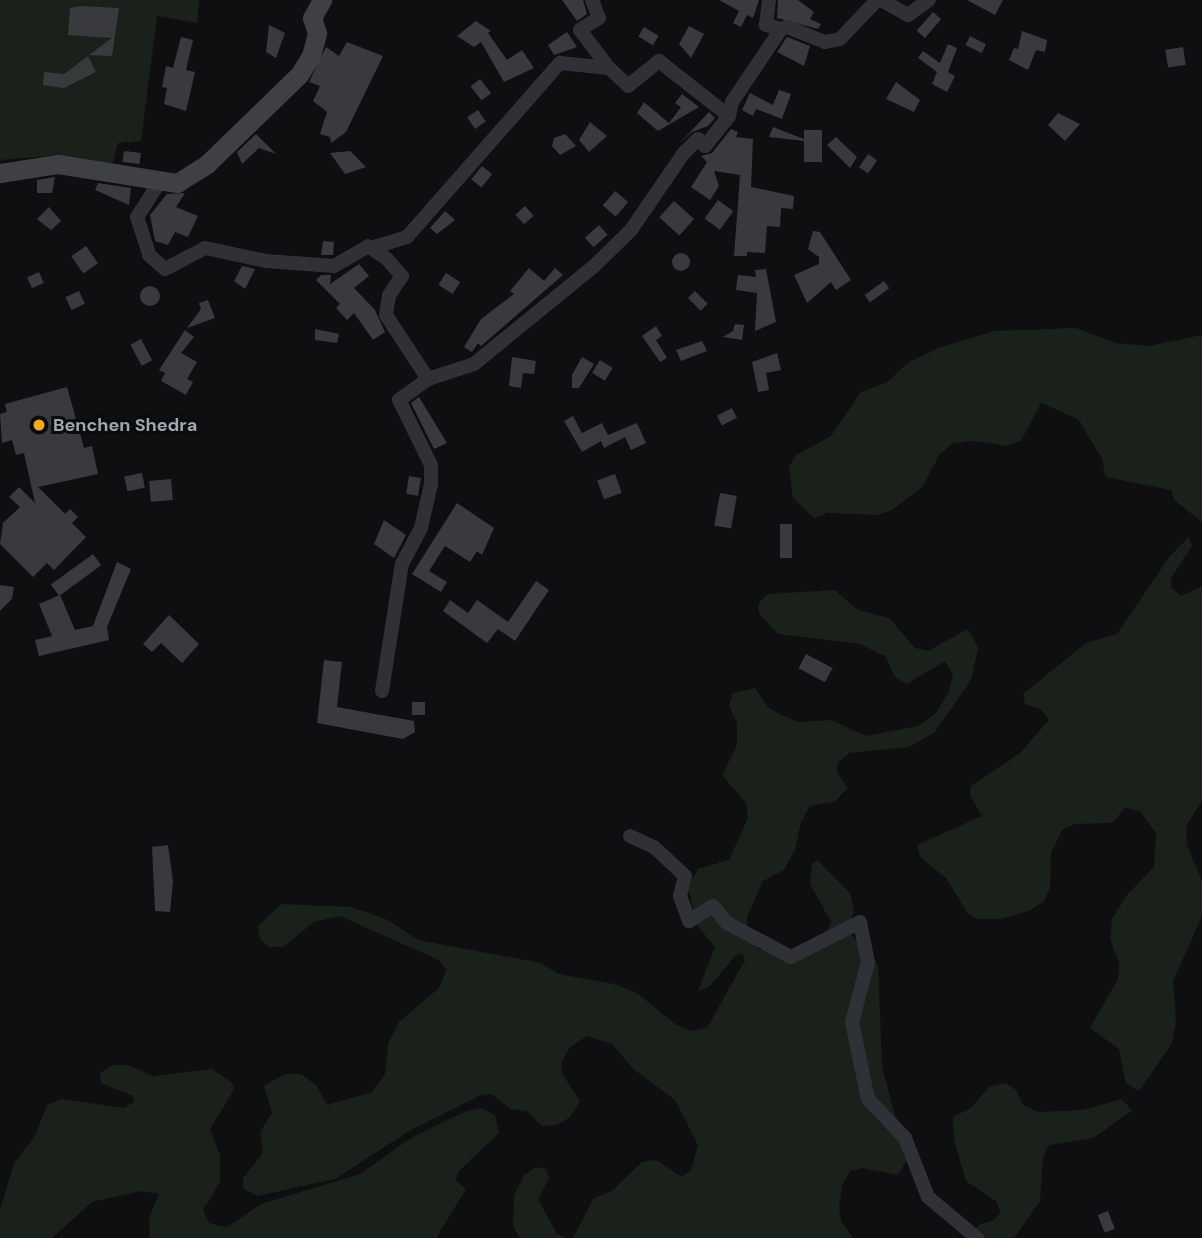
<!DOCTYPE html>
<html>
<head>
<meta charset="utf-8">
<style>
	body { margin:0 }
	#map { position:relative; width:1202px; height:1238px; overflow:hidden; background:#0f0f11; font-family:"DM Sans",sans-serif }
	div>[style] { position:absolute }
	.green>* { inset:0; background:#1a211a }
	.building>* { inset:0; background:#393a3e; transform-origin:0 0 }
	.round { border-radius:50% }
	.street>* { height:14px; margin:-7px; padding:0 7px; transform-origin:7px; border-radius:7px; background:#303136 }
	.secondary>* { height:19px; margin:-9.5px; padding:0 9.5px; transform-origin:9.5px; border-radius:9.5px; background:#3e4046 }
	.dots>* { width:19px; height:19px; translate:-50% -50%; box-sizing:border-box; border:4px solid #0a0b0c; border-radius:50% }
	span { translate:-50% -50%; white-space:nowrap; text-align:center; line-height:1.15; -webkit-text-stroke:6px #0a0b0c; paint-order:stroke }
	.poi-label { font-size:18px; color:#a0a6b2; font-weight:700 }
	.left { translate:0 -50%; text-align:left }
</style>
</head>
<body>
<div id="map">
	<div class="green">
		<div style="clip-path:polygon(0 0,199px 0,197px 23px,157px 16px,141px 141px,118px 143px,112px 167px,60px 155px,0 160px)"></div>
		<div style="clip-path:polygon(1076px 328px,1115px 343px,1149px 346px,1202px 335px,1202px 522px,1174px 500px,1171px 490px,1105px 477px,1103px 460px,1078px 419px,1041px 403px,1021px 441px,1006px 446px,976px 441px,953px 443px,940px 454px,922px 487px,892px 510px,877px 515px,827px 513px,814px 518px,793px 498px,789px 468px,796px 455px,831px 436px,861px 392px,886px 383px,909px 362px,938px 348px,994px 331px)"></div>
		<div style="clip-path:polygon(1189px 537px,1192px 546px,1171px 578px,1171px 588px,1181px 596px,1202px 586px,1202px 800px,1186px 826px,1187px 845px,1202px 881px,1202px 916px,1173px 981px,1176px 1022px,1171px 1045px,1139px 1091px,1126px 1083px,1119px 1049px,1090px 1028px,1118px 979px,1119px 963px,1110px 939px,1112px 919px,1126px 896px,1154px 867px,1156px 833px,1140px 811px,1125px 808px,1112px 823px,1075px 824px,1062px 830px,1051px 853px,1050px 888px,1044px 901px,1029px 911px,1000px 919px,976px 919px,968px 914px,946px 878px,920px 857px,917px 845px,982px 816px,970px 795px,971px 786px,1020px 753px,1049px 720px,1041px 709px,1025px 704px,1023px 694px,1086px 643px,1117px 634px,1170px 556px)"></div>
		<div style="clip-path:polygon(835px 590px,858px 610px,889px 618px,915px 648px,928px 651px,968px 629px,978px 648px,971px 680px,935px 732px,909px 747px,849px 753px,838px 763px,837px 772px,848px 788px,834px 802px,810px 806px,801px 822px,795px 850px,784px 870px,763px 881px,747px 917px,748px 939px,759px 949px,804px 955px,820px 948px,831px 922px,810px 884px,812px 864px,817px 860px,850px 893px,854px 912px,846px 929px,878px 965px,882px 1067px,907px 1160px,898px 1175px,862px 1168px,850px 1171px,842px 1186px,839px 1207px,841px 1221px,853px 1238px,573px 1238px,593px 1199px,612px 1191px,642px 1162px,656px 1160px,682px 1177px,691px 1170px,698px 1145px,675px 1100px,632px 1068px,612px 1044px,587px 1036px,570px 1047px,562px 1061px,561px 1072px,580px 1101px,570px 1117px,557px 1125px,542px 1126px,527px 1111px,511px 1109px,491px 1094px,481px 1095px,409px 1131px,335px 1179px,257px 1196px,243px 1188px,243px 1178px,263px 1153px,260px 1132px,272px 1113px,264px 1086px,285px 1074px,301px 1074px,316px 1085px,327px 1105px,372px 1092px,385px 1074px,388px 1044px,399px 1022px,438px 989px,447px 970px,439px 960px,340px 916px,314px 922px,283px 947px,269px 947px,260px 939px,258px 926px,281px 904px,351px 907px,388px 920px,418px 940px,541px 963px,558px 974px,614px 984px,637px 993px,675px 1024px,691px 1031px,707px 1028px,745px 960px,742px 953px,736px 955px,709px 987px,698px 991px,715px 947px,697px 925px,688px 887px,698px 869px,729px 860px,748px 818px,746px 803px,722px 775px,737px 745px,737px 723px,729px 706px,733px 693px,755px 688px,768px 707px,781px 715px,799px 722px,831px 720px,866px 736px,918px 726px,935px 714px,949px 692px,953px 675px,945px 661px,907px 684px,895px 677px,885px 656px,860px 644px,778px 634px,759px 613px,758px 604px,768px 594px)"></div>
		<div style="clip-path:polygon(113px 1065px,128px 1065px,153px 1076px,212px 1069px,232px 1083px,235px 1088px,210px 1129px,220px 1155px,220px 1182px,203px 1210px,209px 1223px,219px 1226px,227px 1227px,261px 1204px,360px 1174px,411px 1138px,466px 1111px,481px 1108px,495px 1115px,499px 1133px,458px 1172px,456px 1181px,466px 1189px,436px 1238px,150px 1238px,149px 1218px,159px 1194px,142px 1191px,92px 1202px,52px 1238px,0 1238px,0 1210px,14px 1163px,35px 1136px,47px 1105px,61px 1099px,124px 1108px,134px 1102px,133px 1096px,101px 1083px,100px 1073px)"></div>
		<div style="clip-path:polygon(1006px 1083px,1016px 1090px,1023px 1105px,1039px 1112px,1083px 1110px,1122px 1099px,1132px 1111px,1093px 1138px,1049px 1145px,1043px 1157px,1040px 1201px,1014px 1238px,973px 1238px,978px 1225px,994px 1220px,1001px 1212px,996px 1201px,966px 1181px,954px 1140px,953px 1117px,971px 1108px,990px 1086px)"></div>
		<div style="clip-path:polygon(536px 1167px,546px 1169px,549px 1178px,538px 1199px,557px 1234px,567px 1238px,520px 1238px,513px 1226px,514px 1196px,524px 1175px)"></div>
	</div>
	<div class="building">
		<div style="clip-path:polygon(562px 0,583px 0,587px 14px,577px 21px)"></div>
		<div style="clip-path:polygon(719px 0,759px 0,753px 18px,747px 15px,741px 27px,733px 23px,739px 11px)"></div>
		<div style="clip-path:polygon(778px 0,798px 0,814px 12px,810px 19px,821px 24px,818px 29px,777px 18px)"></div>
		<div style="clip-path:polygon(967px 0,1003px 0,995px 15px)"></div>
		<div style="clip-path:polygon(81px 6px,119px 8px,112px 56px,89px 55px,112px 38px,68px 35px,70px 8px)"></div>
		<div style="left:933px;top:12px;width:11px;height:25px;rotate:41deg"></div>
		<div style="clip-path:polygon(476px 21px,491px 31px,488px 33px,507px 60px,522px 50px,534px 68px,504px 82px,481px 42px,474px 47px,457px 36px)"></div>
		<div style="clip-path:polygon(269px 25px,285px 33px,276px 58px,266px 52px)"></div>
		<div style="clip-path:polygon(689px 26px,704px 34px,691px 58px,679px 44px)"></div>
		<div style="left:644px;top:27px;width:17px;height:11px;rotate:31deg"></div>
		<div style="clip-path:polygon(1022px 31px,1047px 40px,1045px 52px,1036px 50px,1028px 70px,1009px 60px,1014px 48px,1018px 49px)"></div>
		<div style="clip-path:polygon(567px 32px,577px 47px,554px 55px,548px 45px)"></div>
		<div style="left:970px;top:36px;width:18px;height:10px;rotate:27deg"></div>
		<div style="clip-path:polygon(181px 37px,193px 40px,186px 70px,195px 72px,186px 111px,164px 104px,167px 88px,162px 87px,166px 66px,173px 68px)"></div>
		<div style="clip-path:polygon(787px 37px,810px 46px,804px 66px,777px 52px)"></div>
		<div style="clip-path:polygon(347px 42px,383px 56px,346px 132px,331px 143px,330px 137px,320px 134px,327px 112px,313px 101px,320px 86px,309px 82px,326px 47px,339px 56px)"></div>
		<div style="clip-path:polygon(948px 44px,957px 48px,948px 72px,955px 76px,947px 92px,932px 84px,937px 72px,918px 58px,923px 51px,940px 63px)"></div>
		<div style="left:1183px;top:47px;width:18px;height:18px;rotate:81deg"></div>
		<div style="clip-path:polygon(88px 56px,96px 72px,64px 88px,43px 85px,44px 72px,64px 74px)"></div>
		<div style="left:480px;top:79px;width:18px;height:12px;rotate:52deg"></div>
		<div style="clip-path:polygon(896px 82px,920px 100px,914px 112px,886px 99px)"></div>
		<div style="clip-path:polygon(779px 90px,791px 94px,782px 119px,756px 109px,753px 116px,742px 110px,750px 93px,773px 105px)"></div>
		<div style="clip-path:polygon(682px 94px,699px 107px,658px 131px,637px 113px,644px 102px,669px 123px,681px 107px,675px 103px)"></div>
		<div style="left:478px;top:110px;width:14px;height:13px;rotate:56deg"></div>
		<div style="clip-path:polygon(709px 112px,715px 118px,708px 126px,692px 132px,679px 144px)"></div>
		<div style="clip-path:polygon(1058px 113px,1080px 124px,1065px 141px,1048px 125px)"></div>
		<div style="clip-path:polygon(590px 122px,607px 136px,589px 152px,579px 140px)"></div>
		<div style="clip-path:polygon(773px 127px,804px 139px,804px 130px,822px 130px,822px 162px,804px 162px,804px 141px,769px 137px)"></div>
		<div style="clip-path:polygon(731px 129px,738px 132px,736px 137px,753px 139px,751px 187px,794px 196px,793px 209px,781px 208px,780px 227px,767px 226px,765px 253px,747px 252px,747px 256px,734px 256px,740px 175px,714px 171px,719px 186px,710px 200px,691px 187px,707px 162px,701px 156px,712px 153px)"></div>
		<div style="clip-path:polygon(256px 134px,276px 154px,259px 148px,242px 164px,237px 152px)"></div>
		<div style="clip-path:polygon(565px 134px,576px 146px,560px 155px,552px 146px,554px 138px)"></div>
		<div style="clip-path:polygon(836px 137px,857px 157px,850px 168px,827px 145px)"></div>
		<div style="left:124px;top:151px;width:17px;height:11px;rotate:7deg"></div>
		<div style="clip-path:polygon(350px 151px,366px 167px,345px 174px,330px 153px)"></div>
		<div style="left:868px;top:154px;width:11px;height:16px;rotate:34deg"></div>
		<div style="left:482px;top:166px;width:13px;height:17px;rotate:39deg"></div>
		<div style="clip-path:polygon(55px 177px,52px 193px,37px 193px,37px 180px)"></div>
		<div style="clip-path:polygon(98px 183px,131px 188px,129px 205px,95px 190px)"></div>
		<div style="left:615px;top:191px;width:17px;height:19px;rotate:40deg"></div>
		<div style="clip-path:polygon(185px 193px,176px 207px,198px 216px,188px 237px,175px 232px,168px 245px,155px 241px,150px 215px,167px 194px)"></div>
		<div style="left:718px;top:200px;width:19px;height:23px;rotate:36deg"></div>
		<div style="left:674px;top:201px;width:27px;height:22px;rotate:42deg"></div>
		<div style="left:525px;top:206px;width:13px;height:13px;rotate:48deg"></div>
		<div style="clip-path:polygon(49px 207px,61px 221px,51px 230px,37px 219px)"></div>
		<div style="clip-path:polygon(445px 211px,455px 220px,437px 234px,430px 228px)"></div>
		<div style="left:599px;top:225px;width:13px;height:19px;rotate:48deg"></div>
		<div style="clip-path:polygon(813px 231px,820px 232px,851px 280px,836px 290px,831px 282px,807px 303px,794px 275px,819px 264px,819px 257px,808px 249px)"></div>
		<div style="clip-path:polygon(323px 241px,334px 242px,333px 255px,321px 255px)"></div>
		<div style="left:86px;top:246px;width:21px;height:18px;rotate:55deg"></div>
		<div class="round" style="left:672px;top:253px;width:18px;height:18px"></div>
		<div style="clip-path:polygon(359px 264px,369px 276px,354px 288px,375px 310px,385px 332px,373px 340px,354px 313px,347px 320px,336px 308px,340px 304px,316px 280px,321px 275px,331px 275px,330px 284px)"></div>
		<div style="clip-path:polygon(242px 266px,255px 269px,245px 289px,234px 281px)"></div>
		<div style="clip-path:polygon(529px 268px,544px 281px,555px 268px,563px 275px,481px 346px,478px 343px,472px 352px,464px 347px,481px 319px,514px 294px,510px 291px)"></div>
		<div style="clip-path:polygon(766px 269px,776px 322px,755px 331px,757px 293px,736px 290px,738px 275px,756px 277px,755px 270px)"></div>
		<div style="left:39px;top:272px;width:12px;height:13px;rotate:66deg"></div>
		<div style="left:446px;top:273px;width:17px;height:14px;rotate:33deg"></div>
		<div style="left:884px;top:281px;width:9px;height:24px;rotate:54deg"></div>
		<div class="round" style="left:140px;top:286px;width:20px;height:20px"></div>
		<div style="left:79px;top:291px;width:14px;height:15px;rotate:65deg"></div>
		<div style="left:695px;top:291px;width:18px;height:10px;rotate:45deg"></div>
		<div style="clip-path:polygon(208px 300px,215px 318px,187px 328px,201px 309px,199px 303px)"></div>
		<div style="clip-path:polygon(735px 324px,744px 325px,742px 340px,723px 337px,733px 331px)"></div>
		<div style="clip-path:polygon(656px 326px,662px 336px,656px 340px,667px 358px,660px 362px,642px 336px)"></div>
		<div style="clip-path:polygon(315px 329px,339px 334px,337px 343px,315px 340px)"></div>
		<div style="clip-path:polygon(185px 330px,194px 337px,181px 353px,197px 362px,187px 379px,193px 382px,186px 395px,161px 381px,165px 373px,159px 370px)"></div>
		<div style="left:141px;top:339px;width:24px;height:12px;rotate:62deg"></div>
		<div style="clip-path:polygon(702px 341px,707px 351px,681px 361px,676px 350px)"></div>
		<div style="clip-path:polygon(777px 353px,781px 370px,766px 373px,769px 390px,758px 392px,752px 362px)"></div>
		<div style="clip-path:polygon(512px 357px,536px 361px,534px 374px,523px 373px,521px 388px,509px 386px)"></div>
		<div style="clip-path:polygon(582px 357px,594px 364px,579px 388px,572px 388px,572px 375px)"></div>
		<div style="left:600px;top:360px;width:15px;height:15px;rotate:32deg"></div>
		<div style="clip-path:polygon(67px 387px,84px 448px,92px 446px,98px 474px,38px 487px,65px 514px,70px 509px,78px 517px,72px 523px,86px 537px,54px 570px,47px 563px,33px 577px,0 544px,3px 523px,20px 507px,9px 497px,19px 487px,35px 503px,24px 453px,16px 455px,12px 440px,2px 443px,0 414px,7px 412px,5px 404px)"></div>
		<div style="clip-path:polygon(419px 397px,447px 443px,434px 449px,411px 403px)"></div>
		<div style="left:732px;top:408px;width:11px;height:17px;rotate:63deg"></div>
		<div style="clip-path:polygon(573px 416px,582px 433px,602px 423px,608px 435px,637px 423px,646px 443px,631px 450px,625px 437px,604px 448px,601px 441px,582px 452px,564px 421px)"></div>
		<div style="left:142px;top:473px;width:15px;height:18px;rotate:79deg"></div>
		<div style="left:615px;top:474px;width:20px;height:19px;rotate:70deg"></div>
		<div style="left:409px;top:476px;width:12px;height:18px;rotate:9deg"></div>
		<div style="left:171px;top:479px;width:21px;height:22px;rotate:85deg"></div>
		<div style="left:720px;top:493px;width:17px;height:33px;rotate:10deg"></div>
		<div style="clip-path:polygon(457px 503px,494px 528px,482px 555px,477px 551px,470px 562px,445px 546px,429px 571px,447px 582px,441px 592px,412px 574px)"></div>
		<div style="clip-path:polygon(384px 520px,406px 535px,394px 558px,374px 544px)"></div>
		<div style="left:780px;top:524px;width:12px;height:34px"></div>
		<div style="left:93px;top:554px;width:14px;height:52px;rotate:54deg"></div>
		<div style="clip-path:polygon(117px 562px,131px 569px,107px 627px,109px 640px,39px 656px,35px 640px,52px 636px,39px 604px,60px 595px,75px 630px,93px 626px)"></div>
		<div style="clip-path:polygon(536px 581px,549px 590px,515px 641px,498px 629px,487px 643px,443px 611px,450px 600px,468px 613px,477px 600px,508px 622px)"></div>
		<div style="clip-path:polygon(0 585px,14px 587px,12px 599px,0 611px)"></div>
		<div style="clip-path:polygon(169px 615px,199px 644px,182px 663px,161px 643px,152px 652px,143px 644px)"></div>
		<div style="left:806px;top:654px;width:30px;height:16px;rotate:28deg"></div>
		<div style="clip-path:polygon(324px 660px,342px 662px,337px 707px,414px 721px,415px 732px,403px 739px,317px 723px)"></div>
		<div style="left:412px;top:702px;width:13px;height:13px"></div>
		<div style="clip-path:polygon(168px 845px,173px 881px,170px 912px,155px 911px,152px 847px)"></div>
		<div style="left:1108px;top:1211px;width:19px;height:11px;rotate:69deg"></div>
	</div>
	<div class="street">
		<div style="left:592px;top:0;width:19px;rotate:69deg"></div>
		<div style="left:599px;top:18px;width:22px;rotate:148deg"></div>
		<div style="left:580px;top:30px;width:48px;rotate:52.7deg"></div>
		<div style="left:881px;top:0;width:31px;rotate:29deg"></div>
		<div style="left:908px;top:15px;width:26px;rotate:-36deg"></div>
		<div style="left:781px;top:29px;width:6px;rotate:-18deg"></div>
		<div style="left:787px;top:27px;width:41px;rotate:21.5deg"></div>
		<div style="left:825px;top:42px;width:15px;rotate:-11deg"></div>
		<div style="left:840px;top:39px;width:54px;rotate:-46.5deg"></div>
		<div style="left:161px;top:180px;width:44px;rotate:123deg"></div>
		<div style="left:137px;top:217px;width:40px;rotate:72deg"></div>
		<div style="left:149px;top:255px;width:21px;rotate:41deg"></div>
		<div style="left:165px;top:269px;width:45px;rotate:-27.7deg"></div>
		<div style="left:205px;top:248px;width:62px;rotate:12deg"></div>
		<div style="left:266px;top:261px;width:68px;rotate:4.2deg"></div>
		<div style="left:334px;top:266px;width:39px;rotate:-30deg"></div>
		<div style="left:368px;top:246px;width:23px;rotate:34deg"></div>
		<div style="left:387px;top:259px;width:23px;rotate:49deg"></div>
		<div style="left:402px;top:276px;width:23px;rotate:124deg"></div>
		<div style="left:389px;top:295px;width:20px;rotate:99deg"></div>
		<div style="left:386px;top:315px;width:77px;rotate:56.7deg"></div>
		<div style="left:428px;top:379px;width:48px;rotate:-18.1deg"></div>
		<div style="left:474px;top:364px;width:154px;rotate:-39.2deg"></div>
		<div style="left:593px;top:267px;width:53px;rotate:-44.2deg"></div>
		<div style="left:631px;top:230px;width:92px;rotate:-55.6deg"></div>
		<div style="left:683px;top:154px;width:21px;rotate:-45deg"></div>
		<div style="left:698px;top:139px;width:10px;rotate:45deg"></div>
		<div style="left:705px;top:146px;width:38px;rotate:-51deg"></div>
		<div style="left:729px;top:116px;width:14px;rotate:-78deg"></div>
		<div style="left:732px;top:102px;width:88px;rotate:-56.1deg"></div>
		<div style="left:781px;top:29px;width:16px;rotate:-165deg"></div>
		<div style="left:766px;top:25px;width:25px;rotate:-83deg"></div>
		<div style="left:371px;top:248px;width:38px;rotate:-17deg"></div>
		<div style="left:407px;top:237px;width:232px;rotate:-48.7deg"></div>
		<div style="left:560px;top:63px;width:49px;rotate:5.8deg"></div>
		<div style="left:609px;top:68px;width:26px;rotate:43deg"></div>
		<div style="left:628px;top:86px;width:40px;rotate:-39deg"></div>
		<div style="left:659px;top:61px;width:89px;rotate:38.2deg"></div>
		<div style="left:382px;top:691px;width:129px;rotate:-81.1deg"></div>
		<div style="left:402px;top:564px;width:41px;rotate:-62.2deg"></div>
		<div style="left:421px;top:528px;width:45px;rotate:-77.2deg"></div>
		<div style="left:431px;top:484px;width:19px;rotate:-90deg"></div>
		<div style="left:431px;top:465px;width:72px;rotate:-116.2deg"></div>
		<div style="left:399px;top:400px;width:36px;rotate:-36deg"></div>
		<div style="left:630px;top:836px;width:26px;rotate:25deg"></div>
		<div style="left:654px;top:847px;width:42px;rotate:43.1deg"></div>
		<div style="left:685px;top:876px;width:21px;rotate:104deg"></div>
		<div style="left:680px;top:896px;width:27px;rotate:70deg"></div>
		<div style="left:689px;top:921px;width:28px;rotate:-32deg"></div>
		<div style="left:713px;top:906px;width:22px;rotate:51deg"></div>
		<div style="left:727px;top:923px;width:72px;rotate:28deg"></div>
		<div style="left:791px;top:957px;width:77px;rotate:-26.9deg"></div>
		<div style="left:860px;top:922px;width:41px;rotate:78.7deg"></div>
		<div style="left:868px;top:962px;width:62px;rotate:104.9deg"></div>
		<div style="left:852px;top:1022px;width:79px;rotate:78.3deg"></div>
		<div style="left:868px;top:1099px;width:54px;rotate:46.5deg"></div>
		<div style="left:905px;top:1138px;width:63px;rotate:68.7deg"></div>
		<div style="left:928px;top:1197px;width:64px;rotate:39.9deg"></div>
	</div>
	<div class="secondary">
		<div style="left:0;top:173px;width:59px;rotate:-8.8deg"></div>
		<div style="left:58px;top:164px;width:121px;rotate:9.1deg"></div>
		<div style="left:177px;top:183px;width:36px;rotate:-32deg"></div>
		<div style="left:207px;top:164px;width:128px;rotate:-44.1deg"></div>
		<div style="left:299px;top:75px;width:22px;rotate:-58deg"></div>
		<div style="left:311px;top:56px;width:24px;rotate:-75deg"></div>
		<div style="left:317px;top:33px;width:16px;rotate:-108deg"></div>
		<div style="left:312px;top:18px;width:21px;rotate:-61deg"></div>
	</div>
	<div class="dots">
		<div style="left:39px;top:425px;background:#f8a920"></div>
	</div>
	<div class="poi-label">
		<span class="left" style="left:53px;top:425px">Benchen Shedra</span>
	</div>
</div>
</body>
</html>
